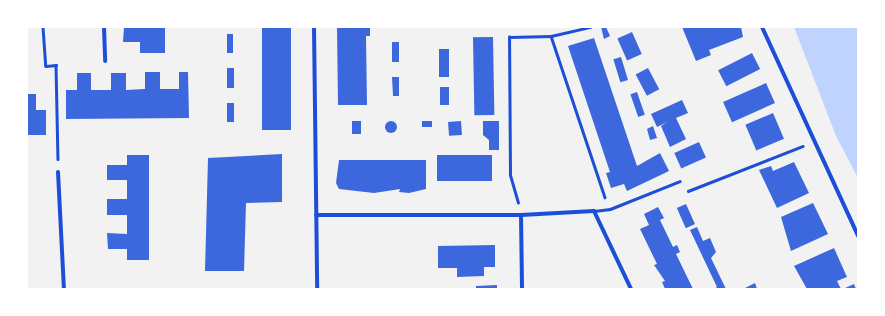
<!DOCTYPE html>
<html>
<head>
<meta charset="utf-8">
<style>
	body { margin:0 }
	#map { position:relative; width:885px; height:316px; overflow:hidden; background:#f2f2f2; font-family:Karla,sans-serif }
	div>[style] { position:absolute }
	.water>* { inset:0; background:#bfd3fe }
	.building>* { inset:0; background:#3d67dc; transform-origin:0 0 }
	.round { border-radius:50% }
	.path>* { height:2.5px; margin:-1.25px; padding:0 1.25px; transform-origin:1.25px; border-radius:1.25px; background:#1d4ed8 }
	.service>* { height:3px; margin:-1.5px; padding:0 1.5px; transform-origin:1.5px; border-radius:1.5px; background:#1d4ed8 }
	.minor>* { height:4px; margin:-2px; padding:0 2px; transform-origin:2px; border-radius:2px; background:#1d4ed8 }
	span { translate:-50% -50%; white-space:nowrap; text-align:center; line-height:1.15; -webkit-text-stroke:3.5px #fff; paint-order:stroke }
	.frame { position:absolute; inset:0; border:28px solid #fff; pointer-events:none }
</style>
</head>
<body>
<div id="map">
	<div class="water">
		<div style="clip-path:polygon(794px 27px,858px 27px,858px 178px,836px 136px)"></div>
	</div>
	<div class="building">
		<div style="clip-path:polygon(124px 27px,165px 27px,165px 53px,140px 53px,140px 42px,123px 42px)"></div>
		<div style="left:262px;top:27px;width:29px;height:103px"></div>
		<div style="clip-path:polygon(337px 27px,370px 27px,370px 36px,366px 36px,367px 105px,338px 105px)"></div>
		<div style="clip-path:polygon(601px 27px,606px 27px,610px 36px,604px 39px)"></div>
		<div style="clip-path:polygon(682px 27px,741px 27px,743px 37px,709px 50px,711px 55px,696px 61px)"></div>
		<div style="left:632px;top:32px;width:24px;height:16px;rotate:66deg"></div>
		<div style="left:227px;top:34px;width:6px;height:19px"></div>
		<div style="left:493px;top:37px;width:78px;height:20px;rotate:89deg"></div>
		<div style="clip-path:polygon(594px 38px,637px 166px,660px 153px,669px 171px,627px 191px,624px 184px,611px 188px,606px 173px,610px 172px,568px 46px)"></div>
		<div style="left:392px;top:42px;width:7px;height:20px"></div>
		<div style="left:439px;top:49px;width:10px;height:28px"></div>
		<div style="left:752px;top:53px;width:18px;height:38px;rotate:63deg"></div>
		<div style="left:621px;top:57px;width:24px;height:8px;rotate:73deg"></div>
		<div style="left:227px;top:68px;width:7px;height:20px"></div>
		<div style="left:648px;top:68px;width:24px;height:14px;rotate:62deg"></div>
		<div style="clip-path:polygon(145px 72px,160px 72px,160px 89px,179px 89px,179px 72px,188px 72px,189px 118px,66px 119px,66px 90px,77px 90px,77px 73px,91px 73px,91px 90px,111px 90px,111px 73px,126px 73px,126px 90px,145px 89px)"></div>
		<div style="clip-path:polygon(392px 77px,399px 77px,399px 96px,393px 96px)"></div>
		<div style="left:766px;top:83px;width:22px;height:47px;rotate:66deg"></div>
		<div style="left:440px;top:87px;width:9px;height:18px"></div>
		<div style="left:637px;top:92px;width:24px;height:7px;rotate:71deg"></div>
		<div style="clip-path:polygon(27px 94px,36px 94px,36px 110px,46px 110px,46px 135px,27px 135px)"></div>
		<div style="clip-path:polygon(682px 100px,688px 113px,676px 118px,686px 139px,670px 147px,661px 126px,667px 122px,657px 127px,651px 114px)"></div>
		<div style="left:227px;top:103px;width:7px;height:19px"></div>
		<div style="left:773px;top:113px;width:28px;height:30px;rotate:67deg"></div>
		<div class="round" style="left:385px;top:121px;width:12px;height:12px"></div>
		<div style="left:352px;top:121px;width:9px;height:13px"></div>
		<div style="left:422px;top:121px;width:10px;height:6px"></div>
		<div style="left:461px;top:121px;width:14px;height:13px;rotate:86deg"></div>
		<div style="clip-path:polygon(483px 121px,499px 121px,499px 150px,489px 150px,489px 140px,483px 135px)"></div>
		<div style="clip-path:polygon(653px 126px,657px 138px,650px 140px,647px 129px)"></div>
		<div style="left:699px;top:142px;width:17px;height:27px;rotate:66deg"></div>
		<div style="clip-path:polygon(282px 154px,282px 202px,246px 203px,244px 271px,205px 271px,208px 158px)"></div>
		<div style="clip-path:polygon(127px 155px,149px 155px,149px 260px,127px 260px,127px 249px,108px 249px,107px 233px,127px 234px,127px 215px,107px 215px,107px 199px,127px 199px,127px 180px,107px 180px,107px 165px,127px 165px)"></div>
		<div style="left:492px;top:155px;width:26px;height:55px;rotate:90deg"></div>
		<div style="clip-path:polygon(339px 160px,426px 160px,426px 189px,409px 193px,399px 192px,400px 189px,374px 193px,339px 189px,336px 183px)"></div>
		<div style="clip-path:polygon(794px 162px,809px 193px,777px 208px,759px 170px,771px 166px,773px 171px)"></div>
		<div style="clip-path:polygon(813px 203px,828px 234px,791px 251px,781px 217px)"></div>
		<div style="left:686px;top:204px;width:22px;height:10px;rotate:66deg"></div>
		<div style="clip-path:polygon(658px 207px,664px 218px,660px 220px,673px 247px,677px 245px,680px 252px,676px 254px,693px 289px,665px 289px,662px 282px,665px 281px,654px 265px,657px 264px,640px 229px,649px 225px,644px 214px)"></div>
		<div style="clip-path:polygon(697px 227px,703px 241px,710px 238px,716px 252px,711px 258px,726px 289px,714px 289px,717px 287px,690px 230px)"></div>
		<div style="clip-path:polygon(495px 245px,495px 267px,484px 267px,484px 276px,457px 277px,457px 268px,438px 268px,438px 246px)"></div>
		<div style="clip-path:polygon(834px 248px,847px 277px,837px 281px,841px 289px,807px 289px,794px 266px)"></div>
		<div style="clip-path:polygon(755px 283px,757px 289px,743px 289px)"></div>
		<div style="clip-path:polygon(854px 284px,856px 289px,843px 289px)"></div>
		<div style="clip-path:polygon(497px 285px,497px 289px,476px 289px,476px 286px)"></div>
	</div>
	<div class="path">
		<div style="left:43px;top:27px;width:39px;rotate:86deg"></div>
		<div style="left:46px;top:66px;width:10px;rotate:-6deg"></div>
		<div style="left:56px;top:65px;width:94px;rotate:88.8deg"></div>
		<div style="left:551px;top:36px;width:40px;rotate:-13deg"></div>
		<div style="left:688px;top:191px;width:123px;rotate:-21.4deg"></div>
		<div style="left:518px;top:203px;width:29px;rotate:-106deg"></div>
		<div style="left:510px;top:175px;width:138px;rotate:-90.4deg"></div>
		<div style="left:509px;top:37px;width:42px;rotate:-1.4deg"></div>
		<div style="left:551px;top:36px;width:170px;rotate:71.5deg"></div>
	</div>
	<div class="service">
		<div style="left:594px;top:211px;width:16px;rotate:-7deg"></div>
		<div style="left:610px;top:209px;width:75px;rotate:-21.8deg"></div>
	</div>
	<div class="minor">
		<div style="left:104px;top:27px;width:34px;rotate:88deg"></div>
		<div style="left:314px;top:27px;width:262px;rotate:89.3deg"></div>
		<div style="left:762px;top:27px;width:230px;rotate:65.3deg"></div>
		<div style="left:58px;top:172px;width:117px;rotate:87.1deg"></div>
		<div style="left:316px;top:215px;width:205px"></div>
		<div style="left:521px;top:215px;width:73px;rotate:-3.1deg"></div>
		<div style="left:594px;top:211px;width:86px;rotate:64.6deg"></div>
		<div style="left:521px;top:215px;width:74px;rotate:89.2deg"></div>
	</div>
	<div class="frame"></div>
</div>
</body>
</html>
